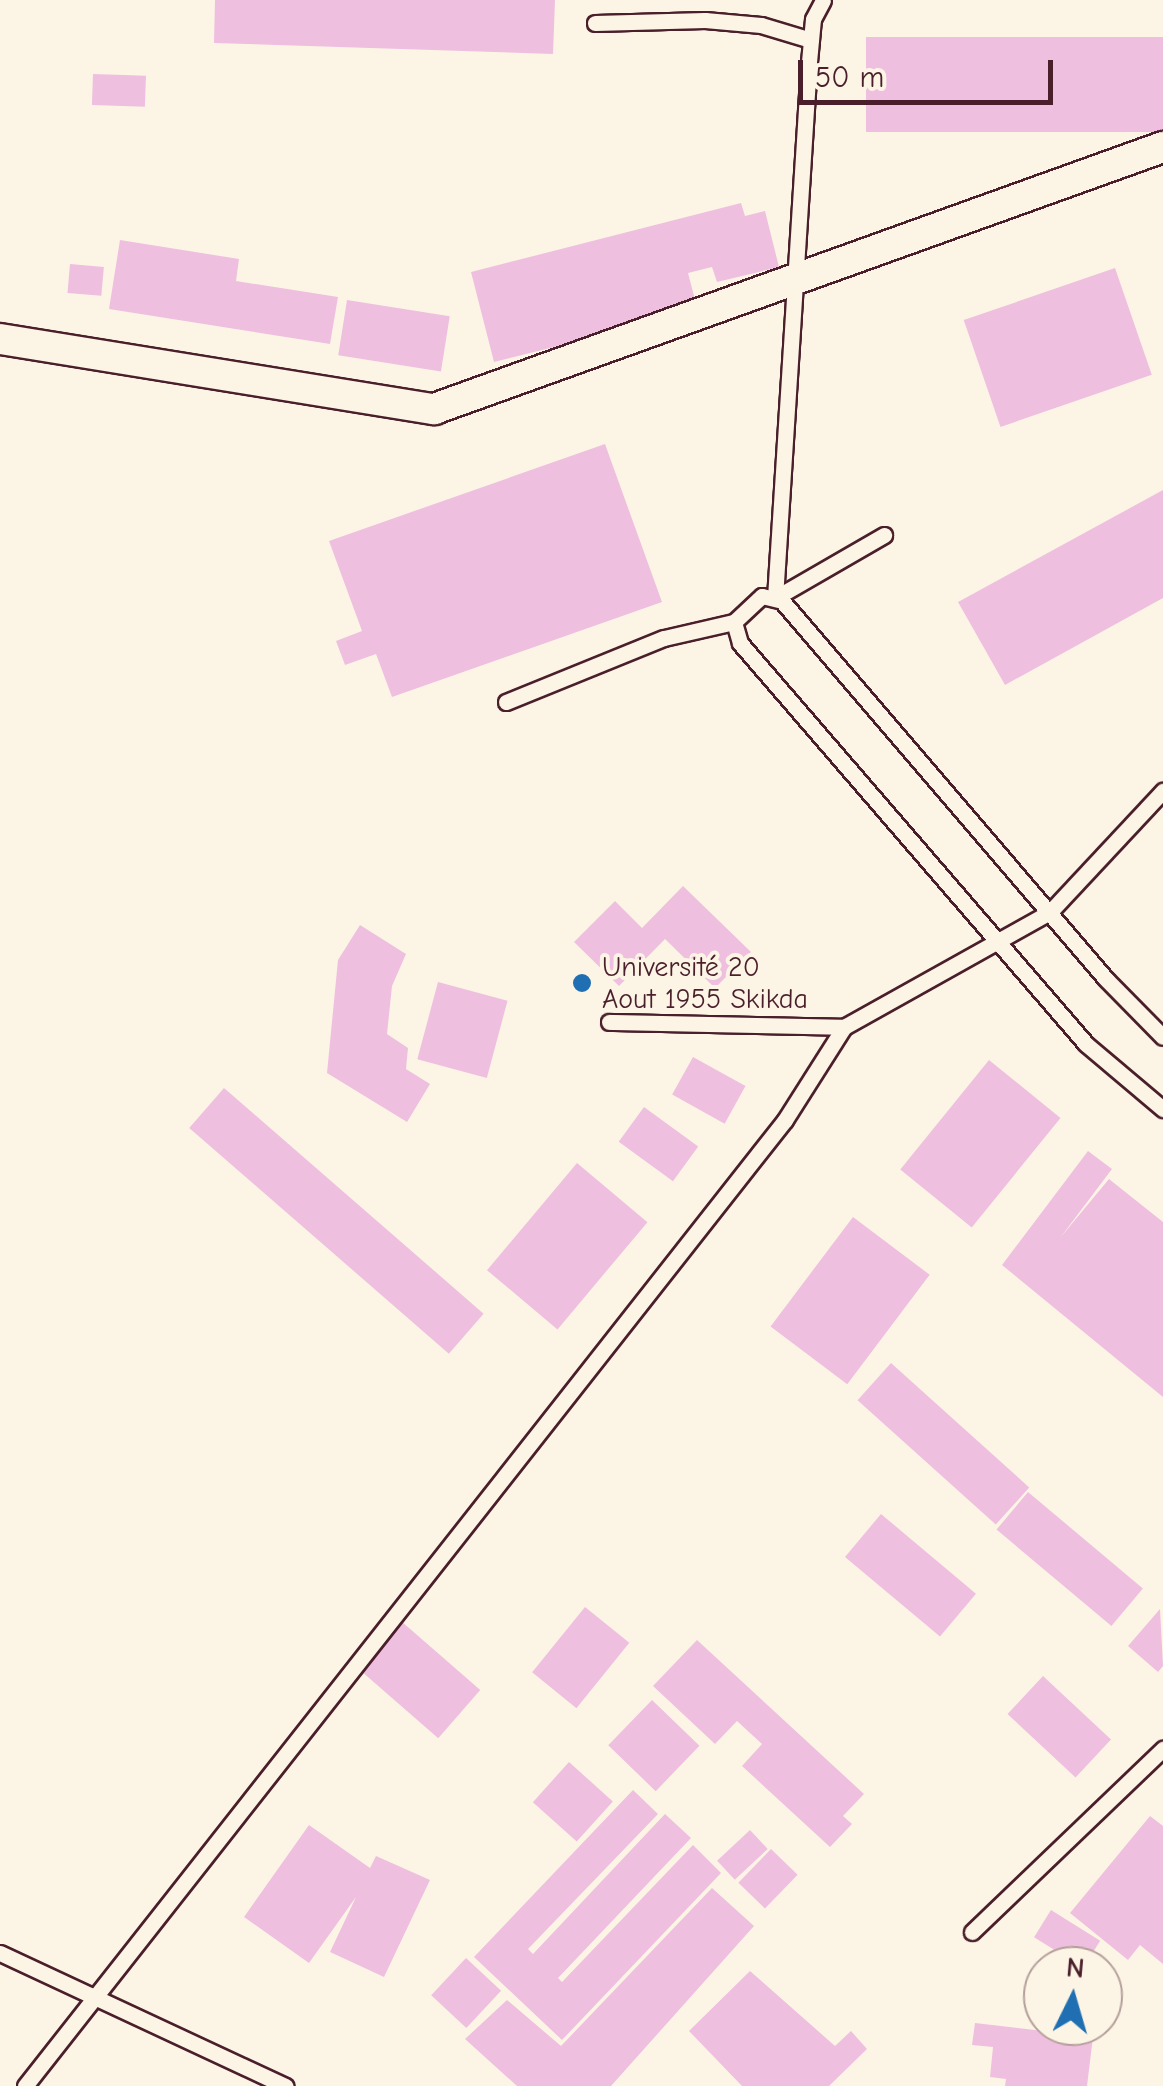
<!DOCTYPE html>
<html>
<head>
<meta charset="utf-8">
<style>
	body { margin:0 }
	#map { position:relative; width:1163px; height:2086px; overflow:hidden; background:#fcf5e5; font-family:"Comic Neue",sans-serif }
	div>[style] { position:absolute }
	.building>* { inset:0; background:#efbfe0; transform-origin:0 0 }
	.roads { filter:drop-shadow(2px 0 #4a1f2b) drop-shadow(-2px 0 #4a1f2b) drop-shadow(0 2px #4a1f2b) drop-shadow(0 -2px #4a1f2b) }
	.lane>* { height:15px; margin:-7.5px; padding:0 7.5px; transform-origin:7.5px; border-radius:7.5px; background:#fcf5e5 }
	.street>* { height:30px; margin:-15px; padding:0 15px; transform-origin:15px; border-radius:15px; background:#fcf5e5 }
	.dots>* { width:28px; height:28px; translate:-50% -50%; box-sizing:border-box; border:5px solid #fcf5e5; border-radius:50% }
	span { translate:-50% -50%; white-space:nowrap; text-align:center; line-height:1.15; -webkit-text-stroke:8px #fcf5e5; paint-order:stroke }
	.poi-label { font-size:28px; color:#4a1f2b }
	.left { translate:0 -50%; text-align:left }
	.north { position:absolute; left:1023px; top:1946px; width:100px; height:100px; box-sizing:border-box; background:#fcf5e5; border:2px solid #b59f9b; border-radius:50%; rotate:5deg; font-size:28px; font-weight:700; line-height:40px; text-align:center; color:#4a1f2b }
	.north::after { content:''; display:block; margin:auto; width:35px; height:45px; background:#1f6fb2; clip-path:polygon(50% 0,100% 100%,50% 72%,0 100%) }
	.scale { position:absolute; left:798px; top:60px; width:255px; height:45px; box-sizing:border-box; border:5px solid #4a1f2b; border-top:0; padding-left:12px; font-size:30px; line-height:35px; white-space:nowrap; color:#4a1f2b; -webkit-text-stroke:8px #fcf5e5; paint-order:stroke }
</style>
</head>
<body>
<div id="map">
	<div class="building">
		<div style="clip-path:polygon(215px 0,555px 0,553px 54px,214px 43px)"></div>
		<div style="left:1163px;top:37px;width:95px;height:297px;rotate:90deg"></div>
		<div style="left:93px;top:74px;width:53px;height:31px;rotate:2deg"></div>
		<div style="clip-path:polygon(741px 203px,745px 216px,765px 211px,779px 267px,717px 282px,712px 267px,688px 273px,698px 311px,494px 362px,471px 272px)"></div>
		<div style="clip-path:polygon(120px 240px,239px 259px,236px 281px,338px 297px,330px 344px,109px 309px)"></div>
		<div style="left:70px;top:264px;width:34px;height:29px;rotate:5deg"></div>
		<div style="left:1115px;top:268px;width:113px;height:160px;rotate:71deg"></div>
		<div style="left:347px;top:300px;width:104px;height:56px;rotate:9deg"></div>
		<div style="clip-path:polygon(605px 444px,662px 602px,392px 697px,376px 654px,345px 665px,336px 641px,362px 631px,329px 541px)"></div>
		<div style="clip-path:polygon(1163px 490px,1163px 598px,1005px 685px,958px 602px)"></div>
		<div style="clip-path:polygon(683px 886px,751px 952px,715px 988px,665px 939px,619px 986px,574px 942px,615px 901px,642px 928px)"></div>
		<div style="clip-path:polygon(360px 925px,406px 954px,392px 986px,387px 1034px,408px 1048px,406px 1069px,430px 1084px,407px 1122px,327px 1073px,338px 960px)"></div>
		<div style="left:438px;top:982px;width:72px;height:80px;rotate:15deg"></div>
		<div style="left:693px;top:1057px;width:60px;height:43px;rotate:29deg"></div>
		<div style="left:989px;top:1060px;width:92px;height:141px;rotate:39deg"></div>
		<div style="left:224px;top:1088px;width:344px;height:53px;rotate:41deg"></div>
		<div style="left:644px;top:1107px;width:67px;height:43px;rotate:36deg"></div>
		<div style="clip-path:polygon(1088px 1151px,1112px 1169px,1060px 1238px,1109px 1179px,1163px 1222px,1163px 1397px,1002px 1265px)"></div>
		<div style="left:577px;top:1163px;width:92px;height:140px;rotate:40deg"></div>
		<div style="left:853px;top:1217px;width:96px;height:137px;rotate:37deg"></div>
		<div style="left:891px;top:1363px;width:186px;height:50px;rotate:42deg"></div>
		<div style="left:1028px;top:1492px;width:150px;height:49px;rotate:40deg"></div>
		<div style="left:881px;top:1514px;width:124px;height:56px;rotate:40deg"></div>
		<div style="left:585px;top:1607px;width:57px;height:84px;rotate:39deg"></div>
		<div style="clip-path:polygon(1160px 1609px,1163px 1666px,1158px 1672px,1128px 1646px)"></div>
		<div style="left:401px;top:1621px;width:105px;height:64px;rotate:41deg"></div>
		<div style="clip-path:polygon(697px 1640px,864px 1794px,843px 1816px,852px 1824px,830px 1847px,742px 1766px,762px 1744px,737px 1721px,715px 1744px,653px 1686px)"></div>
		<div style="left:1043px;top:1676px;width:93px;height:52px;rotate:43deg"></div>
		<div style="left:652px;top:1700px;width:66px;height:63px;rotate:44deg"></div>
		<div style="left:569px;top:1762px;width:59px;height:54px;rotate:42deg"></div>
		<div style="clip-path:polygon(633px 1790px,658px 1814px,528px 1949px,533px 1954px,665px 1814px,691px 1838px,558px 1978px,562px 1982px,693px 1845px,721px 1873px,562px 2040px,474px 1957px)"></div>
		<div style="clip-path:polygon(1150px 1816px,1163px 1826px,1163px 1964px,1140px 1945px,1128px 1960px,1070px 1913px)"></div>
		<div style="clip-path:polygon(309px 1825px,370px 1868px,376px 1856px,430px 1880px,384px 1977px,330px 1952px,356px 1897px,309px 1963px,244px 1917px)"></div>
		<div style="left:750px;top:1830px;width:26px;height:45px;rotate:47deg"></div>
		<div style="left:771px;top:1849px;width:37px;height:47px;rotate:44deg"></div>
		<div style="clip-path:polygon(712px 1888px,754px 1926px,611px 2086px,517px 2086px,465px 2039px,507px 2000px,561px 2046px)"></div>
		<div style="left:1051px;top:1910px;width:58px;height:32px;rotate:32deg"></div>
		<div style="left:466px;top:1958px;width:48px;height:51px;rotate:43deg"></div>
		<div style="clip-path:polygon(750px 1971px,835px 2046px,851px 2031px,867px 2049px,829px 2086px,742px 2086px,689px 2031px)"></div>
		<div style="clip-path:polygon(975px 2023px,1093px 2037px,1087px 2086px,1005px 2086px,1006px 2079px,990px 2077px,993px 2047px,972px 2045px)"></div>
	</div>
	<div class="roads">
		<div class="lane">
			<div style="left:595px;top:23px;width:110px;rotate:-1.6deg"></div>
			<div style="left:705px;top:20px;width:56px;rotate:5.1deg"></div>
			<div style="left:761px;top:25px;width:52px;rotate:16.7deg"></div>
			<div style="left:775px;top:598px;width:537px;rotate:-86.37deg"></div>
			<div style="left:809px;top:62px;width:43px;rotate:-84.7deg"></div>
			<div style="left:813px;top:19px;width:21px;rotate:-62deg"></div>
			<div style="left:775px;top:598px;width:126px;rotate:-30deg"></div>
			<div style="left:734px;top:622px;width:22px;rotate:74deg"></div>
			<div style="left:740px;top:643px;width:530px;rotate:49.21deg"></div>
			<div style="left:1086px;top:1044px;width:101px;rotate:40.2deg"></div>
			<div style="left:506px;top:702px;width:170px;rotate:-22.1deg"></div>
			<div style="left:664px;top:638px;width:72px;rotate:-12.9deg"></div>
			<div style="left:734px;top:622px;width:38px;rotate:-43deg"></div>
			<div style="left:762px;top:596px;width:21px;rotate:14deg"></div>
			<div style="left:782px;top:601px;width:498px;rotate:49.4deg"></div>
			<div style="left:1106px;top:979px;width:81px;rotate:45.5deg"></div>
			<div style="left:609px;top:1022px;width:235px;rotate:1.2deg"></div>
			<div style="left:844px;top:1027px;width:236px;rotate:-29.2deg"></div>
			<div style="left:1050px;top:912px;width:166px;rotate:-47deg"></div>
			<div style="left:972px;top:1932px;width:265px;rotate:-43.8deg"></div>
			<div style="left:0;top:1953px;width:315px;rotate:25deg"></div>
			<div style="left:25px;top:2086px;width:1229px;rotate:-51.81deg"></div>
			<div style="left:785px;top:1120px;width:110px;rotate:-57.6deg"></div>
		</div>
		<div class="street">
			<div style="left:0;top:339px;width:440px;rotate:9.2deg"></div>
			<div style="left:434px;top:409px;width:775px;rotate:-19.77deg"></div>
		</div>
	</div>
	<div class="dots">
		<div style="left:582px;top:983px;background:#1f6fb2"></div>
	</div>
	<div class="poi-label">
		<span class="left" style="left:602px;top:983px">Université 20<br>Aout 1955 Skikda</span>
	</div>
	<div class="north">N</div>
	<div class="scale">50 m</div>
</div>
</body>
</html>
